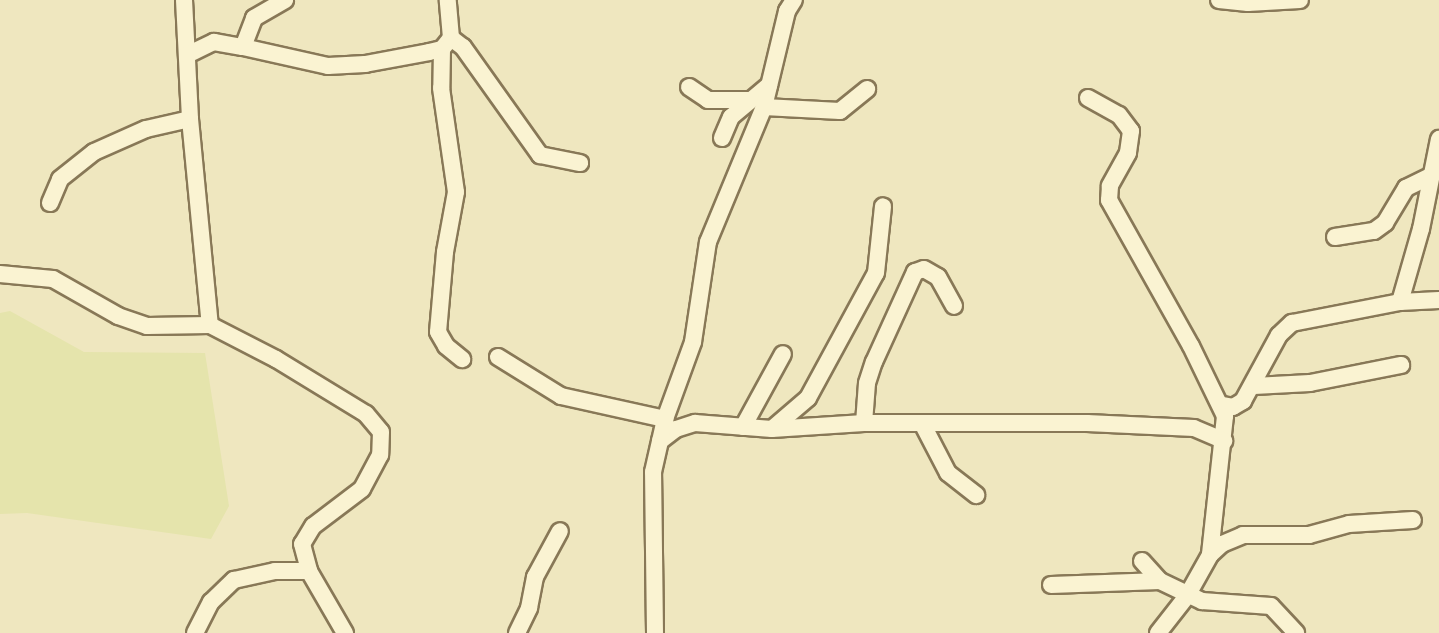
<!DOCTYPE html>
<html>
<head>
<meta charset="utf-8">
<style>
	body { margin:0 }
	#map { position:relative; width:1439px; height:633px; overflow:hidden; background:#efe7bf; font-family:"PT Serif",serif }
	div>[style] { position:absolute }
	.farmland>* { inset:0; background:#e5e4ac }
	.roads { filter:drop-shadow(2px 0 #887857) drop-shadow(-2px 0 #887857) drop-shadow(0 2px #887857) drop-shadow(0 -2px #887857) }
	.minor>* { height:16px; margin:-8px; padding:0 8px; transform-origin:8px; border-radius:8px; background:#faf3d2 }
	span { translate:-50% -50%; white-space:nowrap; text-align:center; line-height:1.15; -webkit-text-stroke:4.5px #f6f0ce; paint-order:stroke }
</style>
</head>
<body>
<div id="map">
	<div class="farmland">
		<div style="clip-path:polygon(10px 311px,84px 352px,205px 353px,229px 506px,211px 539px,27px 513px,0 514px,0 313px)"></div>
	</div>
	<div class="roads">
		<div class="minor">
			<div style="left:184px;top:0;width:119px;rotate:87.1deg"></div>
			<div style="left:190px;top:119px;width:207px;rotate:84.5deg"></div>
			<div style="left:210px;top:325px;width:74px;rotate:27.3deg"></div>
			<div style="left:276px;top:359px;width:105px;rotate:31.4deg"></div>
			<div style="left:366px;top:414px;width:23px;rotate:50deg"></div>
			<div style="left:381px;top:432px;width:23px;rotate:92deg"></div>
			<div style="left:380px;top:455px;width:38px;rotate:118deg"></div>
			<div style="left:362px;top:489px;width:61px;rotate:142.9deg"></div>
			<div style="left:313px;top:526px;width:21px;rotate:121deg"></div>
			<div style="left:302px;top:544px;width:28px;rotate:75deg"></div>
			<div style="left:309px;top:571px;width:72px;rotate:59.9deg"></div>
			<div style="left:1219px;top:0;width:29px;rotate:6deg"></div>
			<div style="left:1248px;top:3px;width:52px;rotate:-3.3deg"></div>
			<div style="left:451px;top:38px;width:15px;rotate:37deg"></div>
			<div style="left:463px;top:47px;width:133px;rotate:54.5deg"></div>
			<div style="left:540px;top:155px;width:41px;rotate:11.3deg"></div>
			<div style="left:243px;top:47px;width:87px;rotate:12.6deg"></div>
			<div style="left:328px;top:66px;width:37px;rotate:-3deg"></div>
			<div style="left:365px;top:64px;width:65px;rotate:-10.6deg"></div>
			<div style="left:429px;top:52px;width:13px;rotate:-13deg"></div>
			<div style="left:442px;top:49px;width:14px;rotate:-51deg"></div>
			<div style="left:451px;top:38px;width:38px;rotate:-95deg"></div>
			<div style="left:442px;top:49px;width:39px;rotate:91deg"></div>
			<div style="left:441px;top:88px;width:105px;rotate:81.8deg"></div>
			<div style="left:456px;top:192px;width:61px;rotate:100.4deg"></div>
			<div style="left:445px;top:252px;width:80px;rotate:95deg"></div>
			<div style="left:438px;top:332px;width:16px;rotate:60deg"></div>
			<div style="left:446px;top:346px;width:21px;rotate:39deg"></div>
			<div style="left:187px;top:55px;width:30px;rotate:-26deg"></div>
			<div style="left:214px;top:42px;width:29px;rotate:10deg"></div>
			<div style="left:243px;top:47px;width:31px;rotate:-69deg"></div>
			<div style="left:254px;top:18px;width:36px;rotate:-30deg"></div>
			<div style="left:689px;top:87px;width:23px;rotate:34deg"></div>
			<div style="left:708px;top:100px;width:40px"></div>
			<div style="left:1088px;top:98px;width:35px;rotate:29deg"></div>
			<div style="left:1119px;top:115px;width:20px;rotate:53deg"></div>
			<div style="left:1131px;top:131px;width:22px;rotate:98deg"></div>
			<div style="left:1128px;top:153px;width:38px;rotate:119deg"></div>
			<div style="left:1110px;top:186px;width:14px;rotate:94deg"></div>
			<div style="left:1109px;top:200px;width:167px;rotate:60.7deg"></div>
			<div style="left:1191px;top:346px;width:78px;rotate:64.1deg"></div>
			<div style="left:1225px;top:416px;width:140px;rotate:96.2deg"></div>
			<div style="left:1210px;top:555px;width:47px;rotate:119.3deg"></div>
			<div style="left:1187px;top:596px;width:47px;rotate:128.1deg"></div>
			<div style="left:764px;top:107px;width:76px;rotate:3deg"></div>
			<div style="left:840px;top:111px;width:35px;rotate:-39deg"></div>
			<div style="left:722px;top:138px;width:23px;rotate:-67deg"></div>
			<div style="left:731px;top:117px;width:50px;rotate:-40.1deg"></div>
			<div style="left:50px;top:203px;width:26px;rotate:-67deg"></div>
			<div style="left:60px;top:179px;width:43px;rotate:-38.5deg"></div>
			<div style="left:94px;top:152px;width:57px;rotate:-23.9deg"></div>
			<div style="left:146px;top:129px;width:45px;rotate:-12.8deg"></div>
			<div style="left:1335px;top:237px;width:39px;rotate:-9deg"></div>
			<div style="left:1374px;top:231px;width:14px;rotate:-36deg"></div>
			<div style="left:1385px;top:223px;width:41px;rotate:-59deg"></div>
			<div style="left:1406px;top:188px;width:25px;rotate:-26deg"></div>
			<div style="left:0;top:274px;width:53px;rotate:5.4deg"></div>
			<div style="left:53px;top:279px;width:75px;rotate:29.6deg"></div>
			<div style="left:118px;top:316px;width:31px;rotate:19deg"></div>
			<div style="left:147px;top:326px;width:63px;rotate:-0.9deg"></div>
			<div style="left:1400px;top:302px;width:39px;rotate:-3deg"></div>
			<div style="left:498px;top:357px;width:74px;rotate:31.8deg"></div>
			<div style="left:561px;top:396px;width:107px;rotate:12.5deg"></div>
			<div style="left:1254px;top:386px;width:56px;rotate:-3.1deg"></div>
			<div style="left:1310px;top:383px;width:93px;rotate:-11.2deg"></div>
			<div style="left:1222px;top:405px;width:11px;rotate:10deg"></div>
			<div style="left:1233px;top:407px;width:12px;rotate:-31deg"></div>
			<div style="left:1243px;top:401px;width:75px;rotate:-61.4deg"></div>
			<div style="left:1279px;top:335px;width:18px;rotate:-43deg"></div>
			<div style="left:1292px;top:323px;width:110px;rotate:-11deg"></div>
			<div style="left:1400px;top:302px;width:76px;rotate:-74deg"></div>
			<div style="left:1421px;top:229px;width:92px;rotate:-78.7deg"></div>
			<div style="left:864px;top:423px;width:40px;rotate:-85.7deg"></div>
			<div style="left:867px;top:383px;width:22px;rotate:-72deg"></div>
			<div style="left:874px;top:362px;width:99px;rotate:-65.5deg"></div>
			<div style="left:915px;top:272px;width:9px;rotate:-18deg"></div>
			<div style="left:924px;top:269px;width:16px;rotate:30deg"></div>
			<div style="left:938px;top:277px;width:33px;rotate:61deg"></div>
			<div style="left:923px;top:425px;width:54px;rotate:62.5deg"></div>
			<div style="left:948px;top:473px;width:36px;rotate:38deg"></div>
			<div style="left:743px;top:427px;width:83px;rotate:-61.3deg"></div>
			<div style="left:773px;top:428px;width:46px;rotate:-40.6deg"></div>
			<div style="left:808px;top:398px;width:142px;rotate:-61.5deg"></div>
			<div style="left:876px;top:273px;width:67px;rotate:-84deg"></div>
			<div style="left:660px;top:441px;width:20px;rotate:-37deg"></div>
			<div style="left:676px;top:429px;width:20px;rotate:-18deg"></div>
			<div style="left:695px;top:423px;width:77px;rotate:4.5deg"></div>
			<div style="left:772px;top:429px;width:92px;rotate:-3.7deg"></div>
			<div style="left:864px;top:423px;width:223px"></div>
			<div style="left:1087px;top:423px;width:107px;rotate:2.7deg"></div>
			<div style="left:1194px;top:428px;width:33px;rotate:23deg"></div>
			<div style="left:1210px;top:555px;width:16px;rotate:-43deg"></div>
			<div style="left:1222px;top:544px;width:23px;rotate:-23deg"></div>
			<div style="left:1243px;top:535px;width:66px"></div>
			<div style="left:1309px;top:535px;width:41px;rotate:-15.4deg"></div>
			<div style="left:1349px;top:524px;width:64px;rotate:-3.6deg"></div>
			<div style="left:1142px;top:561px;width:27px;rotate:48deg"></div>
			<div style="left:1051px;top:585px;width:109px;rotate:-2.1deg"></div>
			<div style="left:1160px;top:581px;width:47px;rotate:25.5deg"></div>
			<div style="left:1202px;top:601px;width:69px;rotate:4.1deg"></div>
			<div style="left:1271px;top:606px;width:37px;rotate:47deg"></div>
			<div style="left:195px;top:633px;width:35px;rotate:-63deg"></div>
			<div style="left:211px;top:602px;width:32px;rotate:-44deg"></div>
			<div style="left:234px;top:580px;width:42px;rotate:-12.4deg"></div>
			<div style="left:275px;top:571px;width:34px"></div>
			<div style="left:517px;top:633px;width:28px;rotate:-64deg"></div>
			<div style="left:529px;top:608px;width:32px;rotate:-79deg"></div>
			<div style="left:535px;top:577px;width:52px;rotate:-61.5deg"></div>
			<div style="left:655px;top:633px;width:161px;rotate:-90.7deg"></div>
			<div style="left:653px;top:472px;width:54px;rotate:-77.2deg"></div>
			<div style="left:665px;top:419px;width:82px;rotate:-70deg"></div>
			<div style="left:693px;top:342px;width:101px;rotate:-81.5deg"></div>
			<div style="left:708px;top:242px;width:146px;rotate:-67.5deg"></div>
			<div style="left:764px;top:107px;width:99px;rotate:-76.5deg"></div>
			<div style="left:787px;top:11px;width:13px;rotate:-58deg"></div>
		</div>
	</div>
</div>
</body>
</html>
